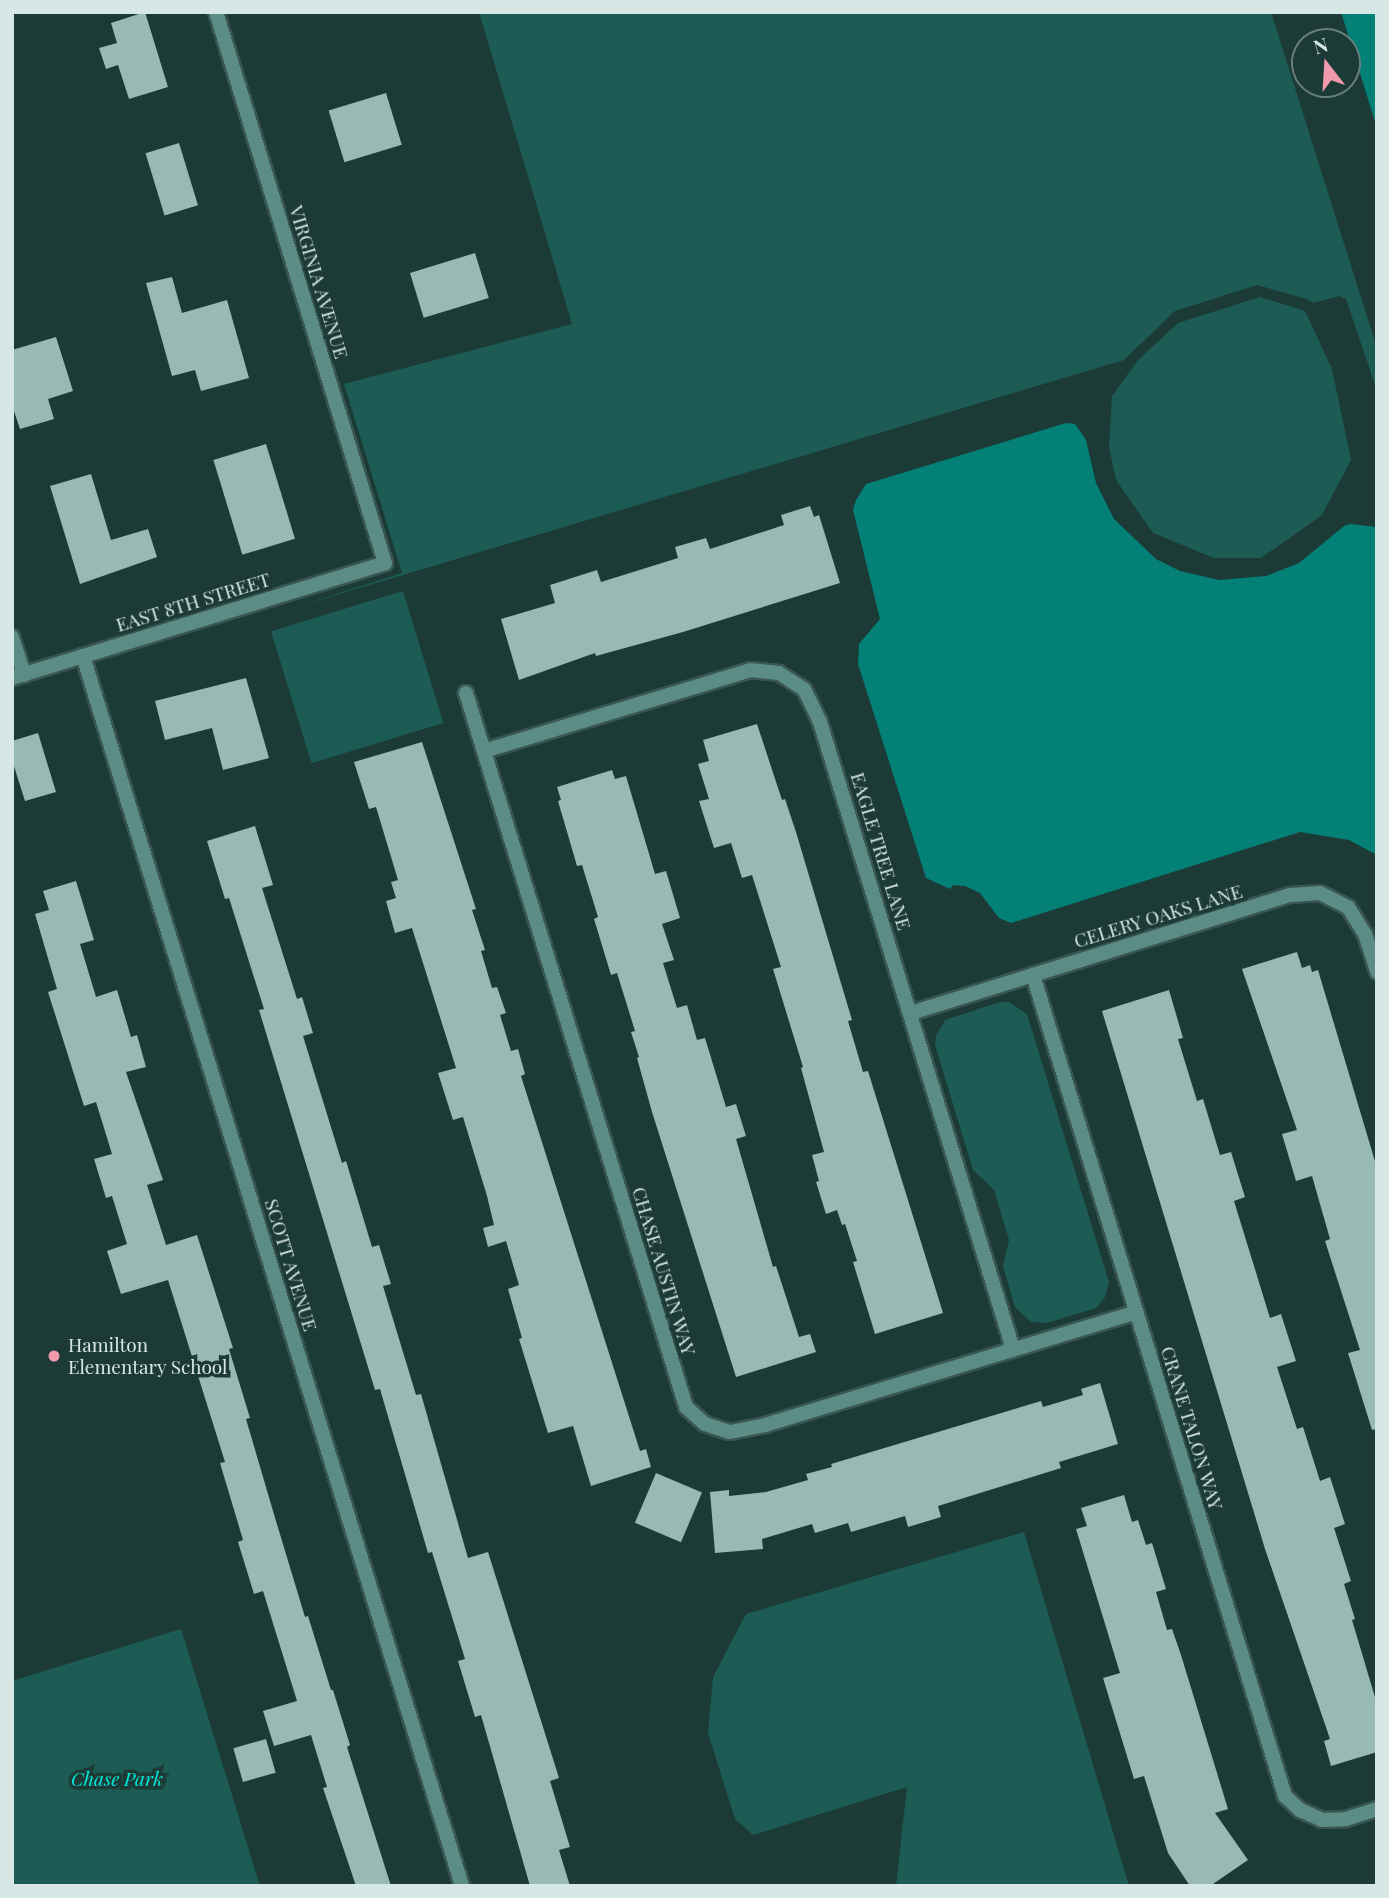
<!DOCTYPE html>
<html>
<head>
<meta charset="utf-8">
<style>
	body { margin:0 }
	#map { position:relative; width:1389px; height:1898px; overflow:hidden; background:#1c3a36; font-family:"Playfair Display",serif }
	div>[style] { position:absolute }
	.green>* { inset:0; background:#1c5c55; transform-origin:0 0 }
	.water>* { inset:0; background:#048177 }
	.building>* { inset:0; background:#98b9b4; transform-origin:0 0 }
	.roads { filter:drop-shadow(2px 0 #3a5652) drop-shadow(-2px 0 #3a5652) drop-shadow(0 2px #3a5652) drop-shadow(0 -2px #3a5652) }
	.street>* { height:14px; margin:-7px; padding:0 7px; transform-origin:7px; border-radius:7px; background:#5c8c86 }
	.dots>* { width:19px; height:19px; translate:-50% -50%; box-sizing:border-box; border:4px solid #1c3a36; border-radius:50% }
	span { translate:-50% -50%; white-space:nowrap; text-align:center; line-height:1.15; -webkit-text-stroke:7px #1c3a36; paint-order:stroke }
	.street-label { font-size:19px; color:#d6e7e5 }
	.poi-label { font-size:19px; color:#d6e7e5 }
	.left { translate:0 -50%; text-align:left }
	.park-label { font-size:19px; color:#01ead9; font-style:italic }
	.frame { position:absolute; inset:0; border:14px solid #d6e7e5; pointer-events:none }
	.north { position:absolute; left:1291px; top:28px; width:70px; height:70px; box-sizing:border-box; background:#1c3a36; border:2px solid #667f7c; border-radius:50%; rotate:343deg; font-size:19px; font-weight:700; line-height:28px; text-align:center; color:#d6e7e5 }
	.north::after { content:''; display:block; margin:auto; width:24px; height:32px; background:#f29aad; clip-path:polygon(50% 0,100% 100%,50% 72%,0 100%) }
</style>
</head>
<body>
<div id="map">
	<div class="green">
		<div style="clip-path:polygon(479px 12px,1271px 12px,1377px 348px,1377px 391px,1346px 299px,1339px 296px,1313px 303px,1307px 299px,1257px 285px,1175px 311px,1124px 360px,289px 609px,402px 573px,344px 384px,572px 324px)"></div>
		<div style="clip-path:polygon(1260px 297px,1305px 311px,1332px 369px,1351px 460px,1322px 515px,1261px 558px,1214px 558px,1153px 533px,1116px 480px,1109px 447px,1112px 396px,1138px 360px,1178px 323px)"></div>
		<div style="left:403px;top:591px;width:138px;height:138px;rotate:73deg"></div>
		<div style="clip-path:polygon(1000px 1002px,1009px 1002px,1027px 1014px,1109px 1282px,1105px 1297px,1096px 1308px,1047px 1323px,1031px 1322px,1015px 1307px,1003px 1266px,1009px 1240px,994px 1190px,973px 1170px,935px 1045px,936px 1036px,945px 1020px)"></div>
		<div style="clip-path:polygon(1024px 1532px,1129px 1886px,896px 1886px,907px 1787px,753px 1835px,735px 1819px,708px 1733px,713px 1677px,746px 1614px)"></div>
		<div style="clip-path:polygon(181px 1629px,260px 1886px,12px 1886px,12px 1681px)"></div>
	</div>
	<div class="water">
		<div style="clip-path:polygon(1341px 12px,1377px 12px,1377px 128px)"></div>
		<div style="clip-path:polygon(1066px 423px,1075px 424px,1086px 440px,1096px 483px,1114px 519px,1156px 559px,1180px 571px,1219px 580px,1266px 576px,1299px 563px,1344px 526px,1350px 524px,1377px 527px,1377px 855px,1349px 840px,1300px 832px,1011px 923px,999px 918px,980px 893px,965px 886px,953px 885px,950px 889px,926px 878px,858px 664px,859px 644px,880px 619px,853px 510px,856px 500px,866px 484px)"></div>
	</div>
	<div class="building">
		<div style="clip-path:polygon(145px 12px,168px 87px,129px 99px,118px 65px,106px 69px,99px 48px,117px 43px,111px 23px)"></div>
		<div style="left:386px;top:93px;width:54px;height:60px;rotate:73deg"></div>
		<div style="left:179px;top:143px;width:65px;height:35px;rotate:73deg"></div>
		<div style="left:475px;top:253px;width:47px;height:68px;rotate:73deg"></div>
		<div style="clip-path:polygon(172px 277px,182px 313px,227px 300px,249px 378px,201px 391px,195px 370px,172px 376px,146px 283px)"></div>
		<div style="clip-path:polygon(56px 337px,73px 391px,48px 399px,54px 419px,20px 429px,12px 405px,12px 350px)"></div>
		<div style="left:266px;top:444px;width:99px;height:55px;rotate:73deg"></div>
		<div style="clip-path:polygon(91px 474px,111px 540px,148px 529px,157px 557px,80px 584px,50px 486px)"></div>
		<div style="clip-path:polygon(810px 506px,814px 517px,819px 515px,840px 583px,683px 632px,596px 656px,595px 653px,519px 680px,501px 619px,555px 603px,550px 585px,597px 570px,601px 582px,678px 558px,675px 547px,706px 538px,710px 549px,784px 525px,781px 515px)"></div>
		<div style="clip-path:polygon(246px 678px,269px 758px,223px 770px,212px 728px,165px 740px,155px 701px)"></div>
		<div style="clip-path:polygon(757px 724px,782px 800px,785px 799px,796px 832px,852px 1020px,848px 1021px,863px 1072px,868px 1071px,943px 1313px,875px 1334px,853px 1262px,857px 1261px,845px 1224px,842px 1225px,837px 1210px,826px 1214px,816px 1182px,819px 1181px,812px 1155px,824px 1152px,801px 1068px,803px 1067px,773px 969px,781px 967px,752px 875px,742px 878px,731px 843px,714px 848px,699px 801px,709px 799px,698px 764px,709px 761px,703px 740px)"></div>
		<div style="clip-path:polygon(38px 733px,56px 792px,25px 801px,12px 760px,12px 741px)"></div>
		<div style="clip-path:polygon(422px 742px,476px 909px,472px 910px,485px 950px,481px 951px,492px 988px,497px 987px,506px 1013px,500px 1015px,511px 1051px,518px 1049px,525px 1074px,521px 1076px,640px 1451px,646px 1449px,651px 1467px,591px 1486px,573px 1426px,548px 1433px,519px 1339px,522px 1338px,508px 1289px,519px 1285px,506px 1241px,488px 1247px,483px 1228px,494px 1225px,487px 1196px,463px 1117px,453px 1120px,438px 1073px,456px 1068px,412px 928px,395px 933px,386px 901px,396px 898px,391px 882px,398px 880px,376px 807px,369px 809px,354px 762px)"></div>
		<div style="clip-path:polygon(612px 770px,615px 779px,626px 776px,655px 874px,666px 871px,680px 918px,662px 924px,674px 960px,663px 963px,677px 1008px,687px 1005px,697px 1040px,705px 1038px,726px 1107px,736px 1104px,746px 1136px,736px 1139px,773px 1267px,776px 1266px,799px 1337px,810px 1334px,816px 1352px,736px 1377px,652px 1112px,637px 1058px,639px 1057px,631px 1032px,635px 1031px,617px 973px,611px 975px,594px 919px,598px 917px,582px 865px,577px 866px,558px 801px,561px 800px,557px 787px)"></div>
		<div style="clip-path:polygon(255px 826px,273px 885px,262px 888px,297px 999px,302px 997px,313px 1033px,303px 1036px,342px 1163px,346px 1161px,372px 1247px,379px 1245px,391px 1284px,383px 1286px,416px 1395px,421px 1394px,468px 1558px,488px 1552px,559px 1778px,550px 1781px,570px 1847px,559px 1850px,570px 1886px,530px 1886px,481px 1715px,475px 1717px,458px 1661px,465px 1659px,432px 1552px,428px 1553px,380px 1389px,375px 1390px,259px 1010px,264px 1009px,229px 898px,225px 899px,207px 841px)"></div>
		<div style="clip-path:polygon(76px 881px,94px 940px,80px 944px,96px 997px,117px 990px,131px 1037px,137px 1035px,146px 1067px,126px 1072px,163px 1180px,147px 1185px,166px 1245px,197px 1235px,233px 1348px,229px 1349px,250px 1418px,246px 1419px,273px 1511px,305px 1617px,308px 1616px,331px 1690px,333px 1690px,350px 1745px,347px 1747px,391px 1886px,356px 1886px,323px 1788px,327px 1787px,311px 1735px,274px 1746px,263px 1711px,297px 1701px,263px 1591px,254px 1594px,238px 1542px,243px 1540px,220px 1463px,225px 1462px,168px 1280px,121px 1294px,107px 1251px,127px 1244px,112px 1196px,106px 1198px,94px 1159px,112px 1154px,96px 1102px,84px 1106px,48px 992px,57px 989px,35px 914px,49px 910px,43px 891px)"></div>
		<div style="clip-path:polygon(1297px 952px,1302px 968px,1310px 965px,1312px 972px,1318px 970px,1377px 1168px,1377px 1429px,1372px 1430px,1348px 1353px,1360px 1350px,1325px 1241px,1330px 1239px,1312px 1176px,1296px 1181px,1282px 1134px,1297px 1130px,1242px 969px)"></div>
		<div style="clip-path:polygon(1169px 990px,1183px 1038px,1178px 1039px,1197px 1101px,1203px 1099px,1220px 1155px,1231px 1152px,1245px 1197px,1234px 1201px,1270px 1318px,1281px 1314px,1296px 1361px,1277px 1367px,1297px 1429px,1303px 1427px,1320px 1481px,1330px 1477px,1345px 1524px,1334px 1528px,1351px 1581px,1344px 1584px,1355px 1619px,1352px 1620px,1377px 1704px,1377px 1752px,1331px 1766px,1324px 1741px,1330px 1739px,1265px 1549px,1102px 1011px)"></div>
		<div style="clip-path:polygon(1100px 1383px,1118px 1444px,1059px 1462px,1061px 1468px,938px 1506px,941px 1517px,908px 1527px,905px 1516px,851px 1532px,848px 1523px,815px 1533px,812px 1524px,762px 1539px,763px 1549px,715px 1553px,710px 1492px,729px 1490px,729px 1496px,766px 1492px,808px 1480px,806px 1474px,832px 1467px,831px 1464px,1041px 1401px,1043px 1407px,1083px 1395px,1081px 1389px)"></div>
		<div style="left:656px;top:1473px;width:50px;height:54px;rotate:23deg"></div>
		<div style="clip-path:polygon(1124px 1495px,1132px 1522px,1138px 1520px,1146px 1545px,1152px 1543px,1166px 1589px,1156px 1592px,1167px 1630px,1172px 1629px,1181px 1655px,1228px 1809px,1215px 1813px,1248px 1860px,1210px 1886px,1190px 1886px,1168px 1853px,1144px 1776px,1134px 1779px,1103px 1678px,1120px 1673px,1076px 1529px,1087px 1526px,1081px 1508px)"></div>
		<div style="left:266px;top:1739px;width:35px;height:34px;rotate:74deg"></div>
	</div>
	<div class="roads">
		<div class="street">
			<div style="left:12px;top:637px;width:40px;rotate:72deg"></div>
			<div style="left:83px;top:656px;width:1287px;rotate:72.87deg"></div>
			<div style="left:12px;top:678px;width:390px;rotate:-17.1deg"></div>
			<div style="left:385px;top:563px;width:576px;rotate:-107.05deg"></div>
			<div style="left:466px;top:693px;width:747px;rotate:72.87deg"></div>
			<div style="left:686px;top:1407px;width:25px;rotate:42deg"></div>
			<div style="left:705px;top:1424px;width:26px;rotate:18deg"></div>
			<div style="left:730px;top:1432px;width:36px;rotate:-11deg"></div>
			<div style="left:765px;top:1425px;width:388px;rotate:-16.9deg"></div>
			<div style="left:484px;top:751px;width:278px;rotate:-16.9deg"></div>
			<div style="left:750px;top:670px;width:29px;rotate:6deg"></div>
			<div style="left:779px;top:673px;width:30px;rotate:33deg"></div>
			<div style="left:804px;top:689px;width:37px;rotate:64deg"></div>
			<div style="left:820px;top:722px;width:656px;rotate:72.89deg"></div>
			<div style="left:1033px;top:975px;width:859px;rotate:72.94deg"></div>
			<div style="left:1285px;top:1796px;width:21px;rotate:43deg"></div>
			<div style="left:1300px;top:1810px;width:24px;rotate:24deg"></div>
			<div style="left:1322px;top:1820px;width:24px;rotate:-2deg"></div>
			<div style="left:1346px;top:1819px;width:33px;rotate:-18deg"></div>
			<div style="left:911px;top:1013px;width:398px;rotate:-17.3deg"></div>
			<div style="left:1291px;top:895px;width:29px;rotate:-4deg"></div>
			<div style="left:1320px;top:893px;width:31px;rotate:27deg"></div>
			<div style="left:1348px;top:907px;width:32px;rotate:58deg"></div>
			<div style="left:1365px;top:934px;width:40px;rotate:72deg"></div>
		</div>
	</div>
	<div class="dots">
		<div style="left:54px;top:1356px;background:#f29aad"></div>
	</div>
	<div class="street-label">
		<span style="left:319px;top:282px;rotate:73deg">VIRGINIA AVENUE</span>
		<span style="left:193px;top:602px;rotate:-17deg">EAST 8TH STREET</span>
		<span style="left:881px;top:851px;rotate:73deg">EAGLE TREE LANE</span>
		<span style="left:1158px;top:916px;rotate:-17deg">CELERY OAKS LANE</span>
		<span style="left:291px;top:1265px;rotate:73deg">SCOTT AVENUE</span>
		<span style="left:664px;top:1271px;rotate:73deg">CHASE AUSTIN WAY</span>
		<span style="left:1192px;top:1428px;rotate:73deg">CRANE TALON WAY</span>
	</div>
	<div class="poi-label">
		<span class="left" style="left:68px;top:1356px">Hamilton<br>Elementary School</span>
	</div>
	<div class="park-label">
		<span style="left:117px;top:1779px">Chase Park</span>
	</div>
	<div class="frame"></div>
	<div class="north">N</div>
</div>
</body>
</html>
